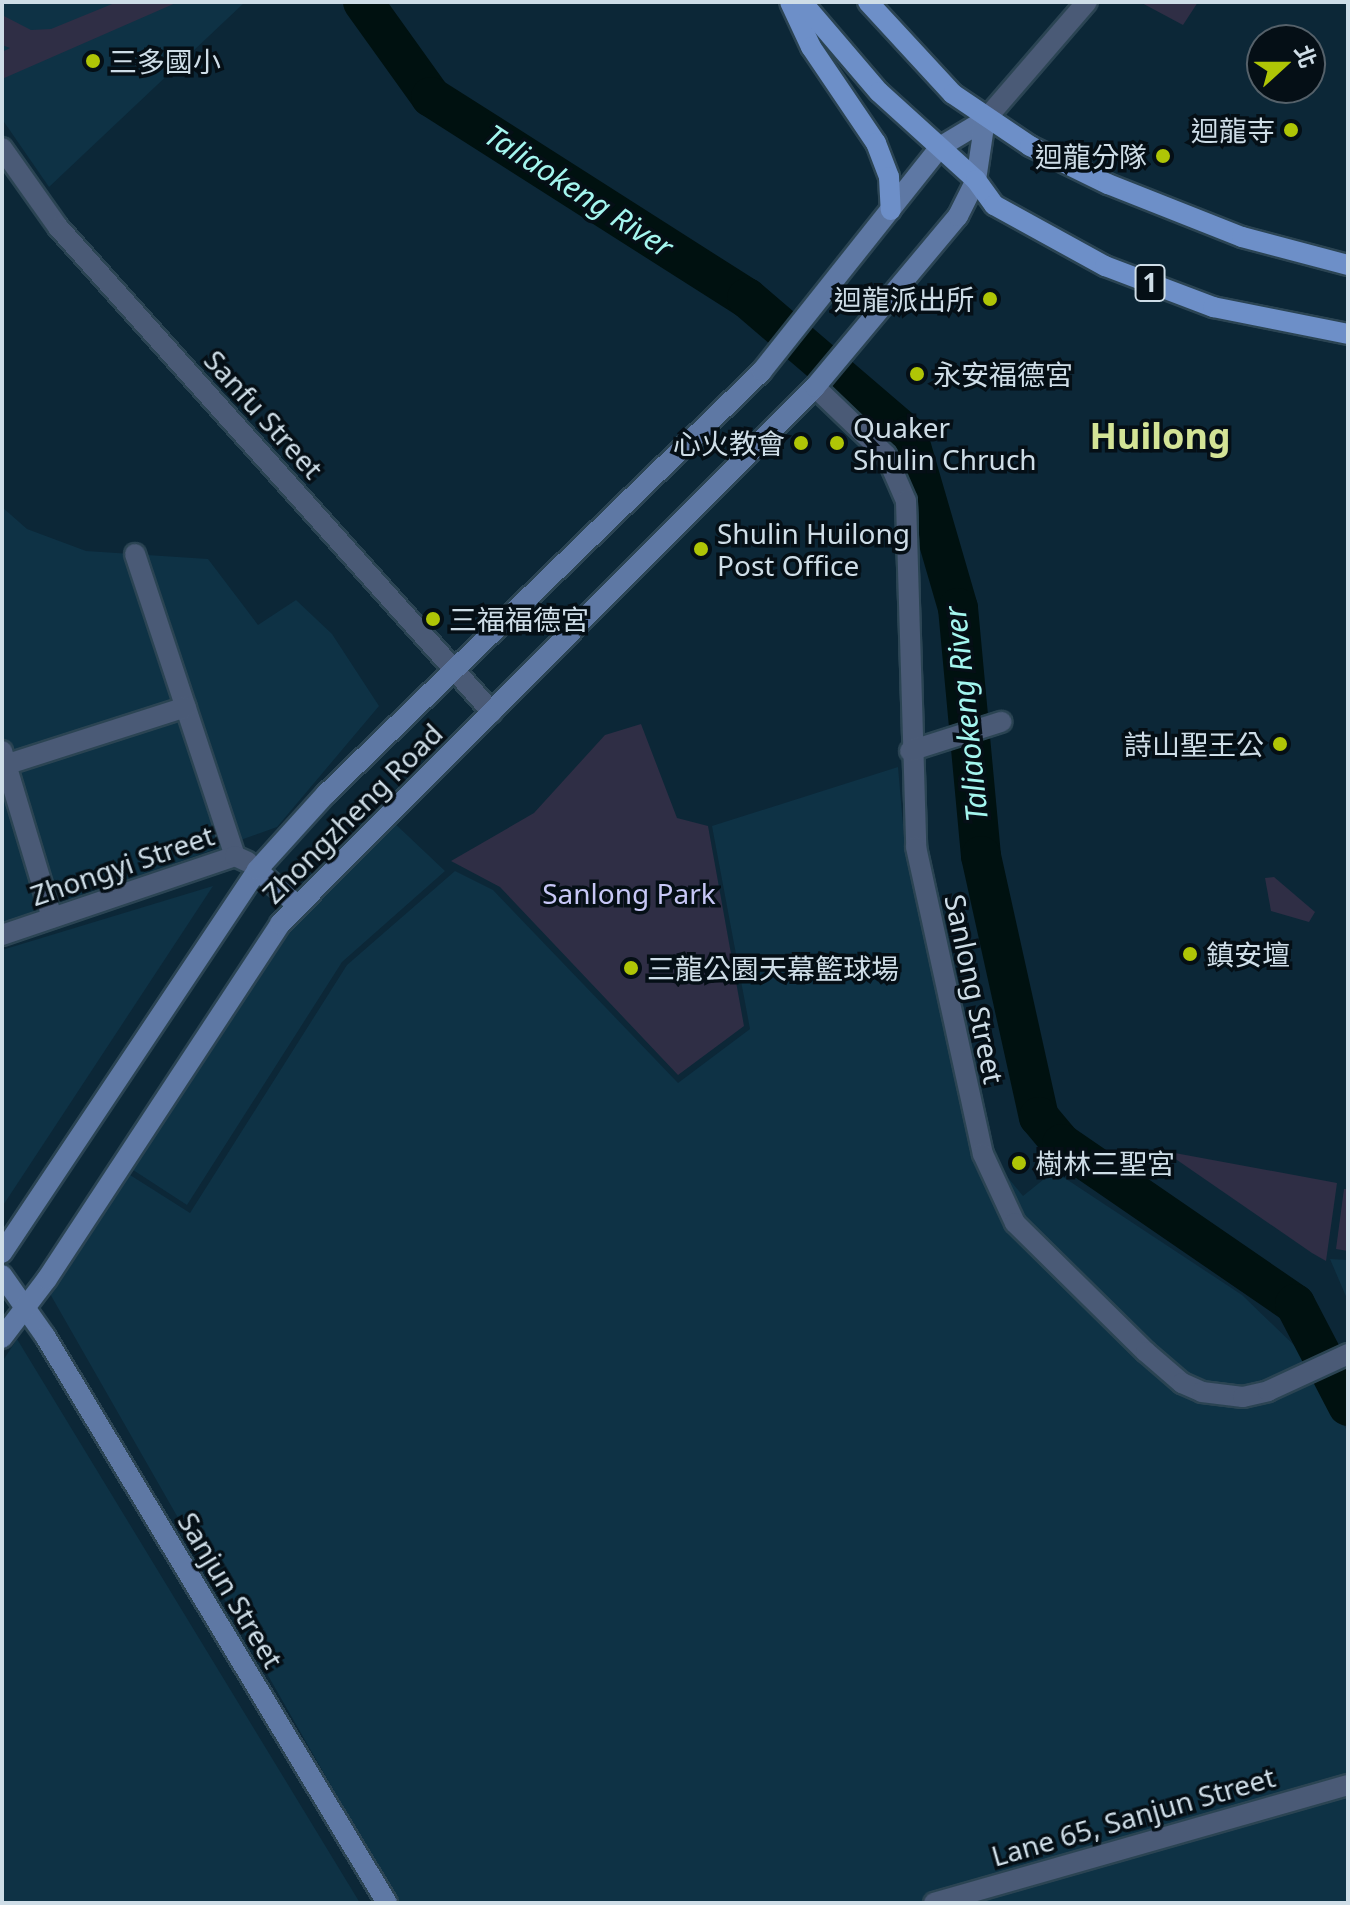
<!DOCTYPE html>
<html>
<head>
<meta charset="utf-8">
<style>
	body { margin:0 }
	#map { position:relative; width:1350px; height:1905px; overflow:hidden; background:#0c2737; font-family:"Noto Sans","Noto Sans TC",sans-serif }
	div>[style] { position:absolute }
	.built>* { inset:0; background:#0e3245 }
	.green>* { inset:0; background:#2f2e45 }
	.river>* { height:40px; margin:-20px; padding:0 20px; transform-origin:20px; border-radius:20px; background:#001110 }
	.roads { filter:drop-shadow(2px 0 #2b4453) drop-shadow(-2px 0 #2b4453) drop-shadow(0 2px #2b4453) drop-shadow(0 -2px #2b4453) }
	.street>* { height:20px; margin:-10px; padding:0 10px; transform-origin:10px; border-radius:10px; background:#4a5a76 }
	.secondary>* { height:20px; margin:-10px; padding:0 10px; transform-origin:10px; border-radius:10px; background:#5e78a4 }
	.primary>* { height:20px; margin:-10px; padding:0 10px; transform-origin:10px; border-radius:10px; background:#6d8fc8 }
	.dots>* { width:22px; height:22px; translate:-50% -50%; box-sizing:border-box; border:4px solid #050f16; border-radius:50% }
	span { translate:-50% -50%; white-space:nowrap; text-align:center; line-height:1.15; -webkit-text-stroke:7px #050f16; paint-order:stroke }
	.shield-label span { padding:2px 6px; background:#050f16; border:2px solid; border-radius:6px; -webkit-text-stroke-width:0 }
	.shield-label { font-size:26px; color:#cedde7; font-weight:700 }
	.poi-label { font-size:28px; color:#cedde7 }
	.left { translate:0 -50%; text-align:left }
	.right { translate:-100% -50%; text-align:right }
	.street-label { font-size:28px; color:#cedde7 }
	.park-label { font-size:28px; color:#c7c7f6 }
	.water-label { font-size:30px; color:#a4f6ef; font-style:italic }
	.district-label { font-size:36px; color:#d3e396; font-weight:700 }
	.frame { position:absolute; inset:0; border:4px solid #cedde7; pointer-events:none }
	.north { position:absolute; left:1246px; top:24px; width:80px; height:80px; box-sizing:border-box; background:#050f16; border:2px solid #55616a; border-radius:50%; rotate:69deg; font-size:22px; font-weight:700; line-height:32px; text-align:center; color:#cedde7 }
	.north::after { content:''; display:block; margin:auto; width:28px; height:36px; background:#afc506; clip-path:polygon(50% 0,100% 100%,50% 72%,0 100%) }
</style>
</head>
<body>
<div id="map">
	<div class="built">
		<div style="clip-path:polygon(2px 2px,245px 2px,49px 187px,2px 119px)"></div>
		<div style="clip-path:polygon(2px 507px,27px 529px,86px 551px,208px 559px,258px 625px,296px 600px,332px 634px,379px 706px,277px 827px,2px 925px)"></div>
		<div style="clip-path:polygon(898px 767px,905px 848px,987px 1152px,1023px 1196px,1054px 1171px,1242px 1295px,1296px 1347px,1348px 1432px,1348px 1903px,398px 1903px,45px 1285px,119px 1168px,190px 1213px,347px 965px,455px 871px,493px 890px,678px 1083px,750px 1029px,712px 826px)"></div>
		<div style="clip-path:polygon(389px 818px,445px 871px,342px 962px,187px 1205px,127px 1166px,293px 905px)"></div>
		<div style="clip-path:polygon(213px 886px,2px 1207px,2px 950px)"></div>
		<div style="clip-path:polygon(1330px 1259px,1348px 1260px,1348px 1301px)"></div>
		<div style="clip-path:polygon(17px 1339px,360px 1903px,2px 1903px,2px 1362px)"></div>
	</div>
	<div class="green">
		<div style="clip-path:polygon(117px 2px,178px 2px,2px 79px,2px 52px,10px 48px,2px 45px,2px 15px,31px 30px,51px 29px)"></div>
		<div style="clip-path:polygon(1140px 2px,1198px 2px,1183px 25px)"></div>
		<div style="clip-path:polygon(641px 724px,677px 818px,708px 826px,744px 1026px,678px 1075px,500px 887px,451px 861px,534px 813px,605px 735px)"></div>
		<div style="clip-path:polygon(1274px 877px,1315px 912px,1309px 922px,1271px 911px,1265px 878px)"></div>
		<div style="clip-path:polygon(1164px 1151px,1337px 1183px,1326px 1261px,1312px 1253px)"></div>
		<div style="clip-path:polygon(1344px 1189px,1348px 1189px,1348px 1251px,1336px 1249px)"></div>
	</div>
	<div class="river">
		<div style="left:363px;top:2px;width:117px;rotate:54.4deg"></div>
		<div style="left:431px;top:97px;width:375px;rotate:32.5deg"></div>
		<div style="left:747px;top:298px;width:212px;rotate:40.6deg"></div>
		<div style="left:908px;top:436px;width:179px;rotate:73.8deg"></div>
		<div style="left:958px;top:608px;width:249px;rotate:84.7deg"></div>
		<div style="left:981px;top:856px;width:267px;rotate:77.5deg"></div>
		<div style="left:1039px;top:1117px;width:35px;rotate:50deg"></div>
		<div style="left:1062px;top:1144px;width:283px;rotate:34.5deg"></div>
		<div style="left:1295px;top:1304px;width:115px;rotate:62.5deg"></div>
	</div>
	<div class="roads">
		<div class="street">
			<div style="left:985px;top:120px;width:156px;rotate:-49.2deg"></div>
			<div style="left:2px;top:148px;width:97px;rotate:54.7deg"></div>
			<div style="left:58px;top:227px;width:651px;rotate:48.18deg"></div>
			<div style="left:815px;top:387px;width:98px;rotate:43.8deg"></div>
			<div style="left:886px;top:455px;width:50px;rotate:66.5deg"></div>
			<div style="left:906px;top:501px;width:346px;rotate:88.3deg"></div>
			<div style="left:916px;top:847px;width:314px;rotate:77.7deg"></div>
			<div style="left:983px;top:1154px;width:76px;rotate:65.1deg"></div>
			<div style="left:1015px;top:1223px;width:184px;rotate:44.6deg"></div>
			<div style="left:1146px;top:1352px;width:48px;rotate:40.7deg"></div>
			<div style="left:1182px;top:1383px;width:22px;rotate:24deg"></div>
			<div style="left:1202px;top:1392px;width:41px;rotate:7deg"></div>
			<div style="left:1243px;top:1397px;width:26px;rotate:-13deg"></div>
			<div style="left:1268px;top:1391px;width:88px;rotate:-24.8deg"></div>
			<div style="left:135px;top:554px;width:318px;rotate:71.7deg"></div>
			<div style="left:2px;top:751px;width:174px;rotate:73.3deg"></div>
			<div style="left:910px;top:751px;width:96px;rotate:-17.7deg"></div>
			<div style="left:2px;top:766px;width:193px;rotate:-17.8deg"></div>
			<div style="left:2px;top:935px;width:246px;rotate:-18.7deg"></div>
			<div style="left:235px;top:856px;width:14px;rotate:25deg"></div>
			<div style="left:934px;top:1903px;width:430px;rotate:-15.9deg"></div>
		</div>
		<div class="secondary">
			<div style="left:257px;top:870px;width:52px;rotate:41.1deg"></div>
			<div style="left:2px;top:1253px;width:460px;rotate:-56.3deg"></div>
			<div style="left:257px;top:870px;width:103px;rotate:-47.8deg"></div>
			<div style="left:326px;top:794px;width:607px;rotate:-44.13deg"></div>
			<div style="left:762px;top:371px;width:286px;rotate:-51.5deg"></div>
			<div style="left:940px;top:147px;width:52px;rotate:-31deg"></div>
			<div style="left:2px;top:1275px;width:75px;rotate:54.8deg"></div>
			<div style="left:45px;top:1336px;width:662px;rotate:58.9deg"></div>
			<div style="left:2px;top:1338px;width:74px;rotate:-52.7deg"></div>
			<div style="left:47px;top:1279px;width:425px;rotate:-56.7deg"></div>
			<div style="left:280px;top:924px;width:758px;rotate:-45.11deg"></div>
			<div style="left:815px;top:387px;width:223px;rotate:-50.1deg"></div>
			<div style="left:958px;top:216px;width:40px;rotate:-63.4deg"></div>
			<div style="left:976px;top:180px;width:61px;rotate:-81.5deg"></div>
		</div>
		<div class="primary">
			<div style="left:790px;top:2px;width:50px;rotate:65deg"></div>
			<div style="left:811px;top:47px;width:116px;rotate:55.9deg"></div>
			<div style="left:876px;top:143px;width:36px;rotate:69deg"></div>
			<div style="left:889px;top:177px;width:33px;rotate:87deg"></div>
			<div style="left:802px;top:2px;width:118px;rotate:49.5deg"></div>
			<div style="left:879px;top:92px;width:131px;rotate:42.2deg"></div>
			<div style="left:976px;top:180px;width:31px;rotate:54deg"></div>
			<div style="left:994px;top:205px;width:127px;rotate:28.8deg"></div>
			<div style="left:1105px;top:266px;width:116px;rotate:20.8deg"></div>
			<div style="left:1213px;top:307px;width:138px;rotate:11.3deg"></div>
			<div style="left:868px;top:2px;width:125px;rotate:47.3deg"></div>
			<div style="left:953px;top:94px;width:93px;rotate:34deg"></div>
			<div style="left:1030px;top:146px;width:87px;rotate:26deg"></div>
			<div style="left:1108px;top:184px;width:144px;rotate:21.6deg"></div>
			<div style="left:1242px;top:237px;width:110px;rotate:14.8deg"></div>
		</div>
	</div>
	<div class="dots">
		<div style="left:93px;top:61px;background:#afc506"></div>
		<div style="left:1291px;top:130px;background:#afc506"></div>
		<div style="left:1163px;top:156px;background:#afc506"></div>
		<div style="left:990px;top:299px;background:#afc506"></div>
		<div style="left:917px;top:374px;background:#afc506"></div>
		<div style="left:801px;top:443px;background:#afc506"></div>
		<div style="left:837px;top:443px;background:#afc506"></div>
		<div style="left:701px;top:549px;background:#afc506"></div>
		<div style="left:433px;top:619px;background:#afc506"></div>
		<div style="left:1280px;top:744px;background:#afc506"></div>
		<div style="left:1190px;top:954px;background:#afc506"></div>
		<div style="left:631px;top:968px;background:#afc506"></div>
		<div style="left:1019px;top:1163px;background:#afc506"></div>
	</div>
	<div class="shield-label">
		<span style="left:1150px;top:283px">1</span>
	</div>
	<div class="poi-label">
		<span class="left" style="left:109px;top:61px">三多國小</span>
		<span class="right" style="left:1275px;top:130px">迴龍寺</span>
		<span class="right" style="left:1147px;top:156px">迴龍分隊</span>
		<span class="right" style="left:974px;top:299px">迴龍派出所</span>
		<span class="left" style="left:933px;top:374px">永安福德宮</span>
		<span class="left" style="left:853px;top:443px">Quaker<br>Shulin Chruch</span>
		<span class="right" style="left:785px;top:443px">心火教會</span>
		<span class="left" style="left:717px;top:549px">Shulin Huilong<br>Post Office</span>
		<span class="left" style="left:449px;top:619px">三福福德宮</span>
		<span class="right" style="left:1264px;top:744px">詩山聖王公</span>
		<span class="left" style="left:1206px;top:954px">鎮安壇</span>
		<span class="left" style="left:647px;top:968px">三龍公園天幕籃球場</span>
		<span class="left" style="left:1035px;top:1163px">樹林三聖宮</span>
	</div>
	<div class="street-label">
		<span style="left:264px;top:414px;rotate:48deg">Sanfu Street</span>
		<span style="left:352px;top:813px;rotate:-45deg">Zhongzheng Road</span>
		<span style="left:122px;top:865px;rotate:-19deg">Zhongyi Street</span>
		<span style="left:975px;top:989px;rotate:78deg">Sanlong Street</span>
		<span style="left:231px;top:1590px;rotate:59deg">Sanjun Street</span>
		<span style="left:1133px;top:1816px;rotate:-16deg">Lane 65, Sanjun Street</span>
	</div>
	<div class="park-label">
		<span style="left:629px;top:893px">Sanlong Park</span>
	</div>
	<div class="water-label">
		<span style="left:579px;top:191px;rotate:33deg">Taliaokeng River</span>
		<span style="left:966px;top:714px;rotate:-96deg">Taliaokeng River</span>
	</div>
	<div class="district-label">
		<span style="left:1160px;top:436px">Huilong</span>
	</div>
	<div class="frame"></div>
	<div class="north">北</div>
</div>
</body>
</html>
